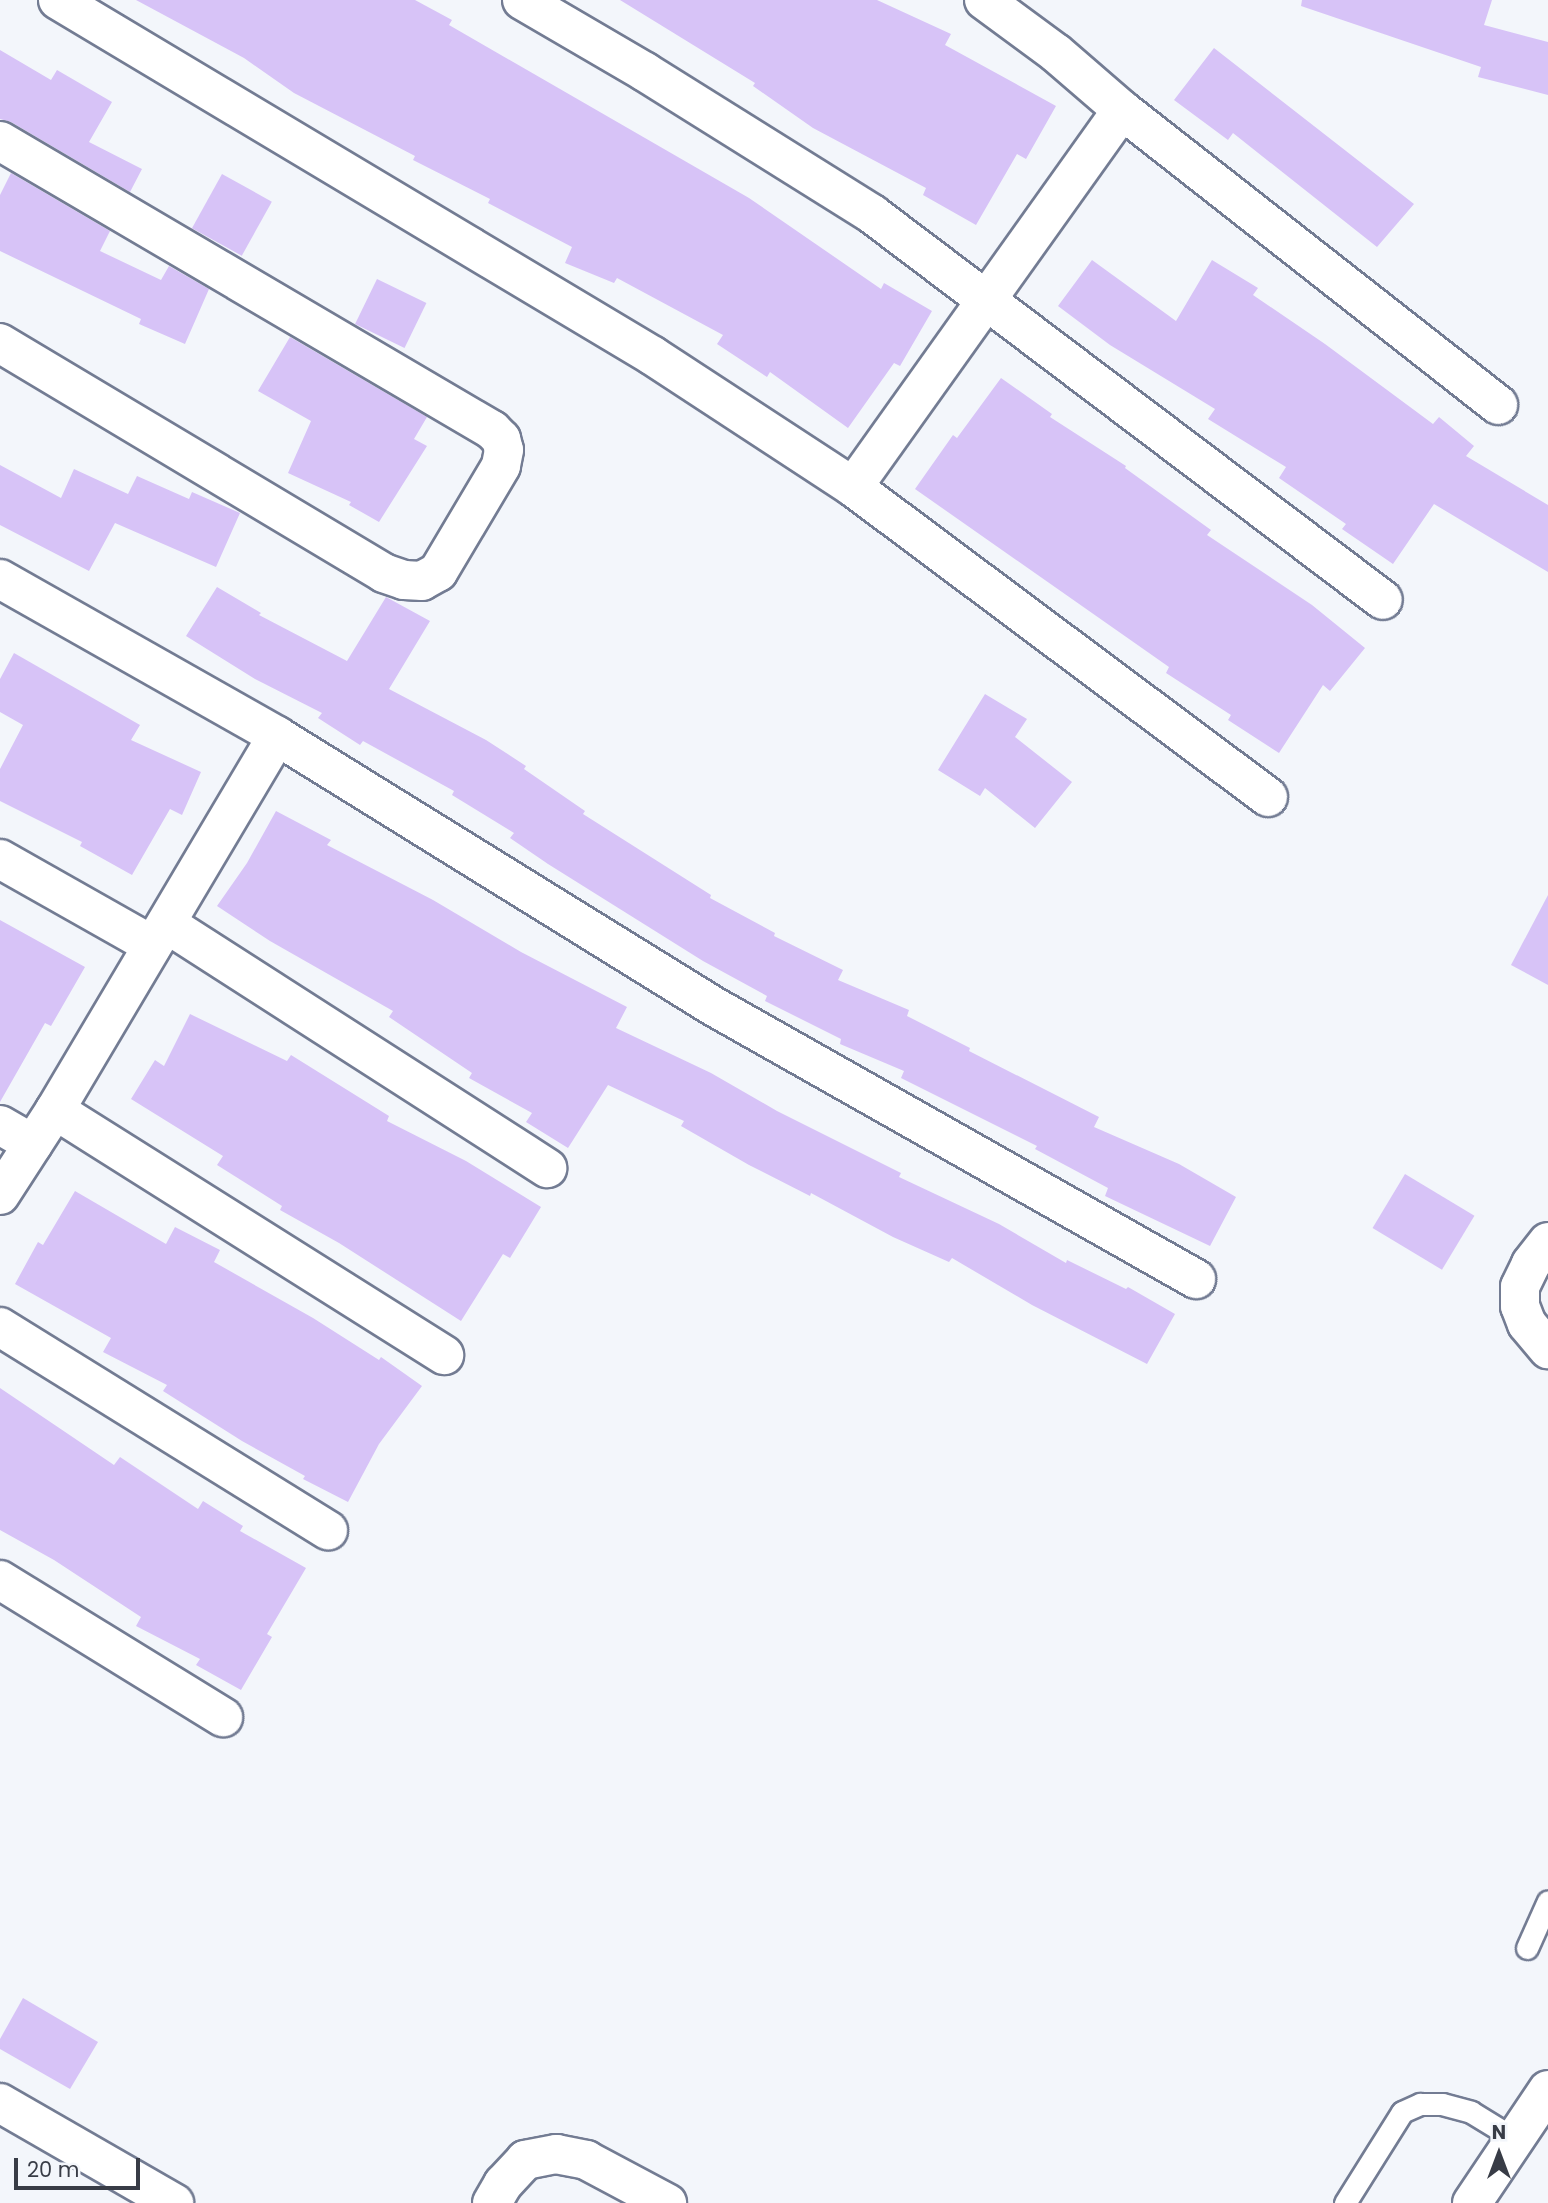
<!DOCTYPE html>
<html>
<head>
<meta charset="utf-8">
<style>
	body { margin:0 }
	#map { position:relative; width:1548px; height:2203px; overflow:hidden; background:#f3f6fb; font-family:Poppins,sans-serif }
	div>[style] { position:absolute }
	.building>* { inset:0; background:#d7c3f7; transform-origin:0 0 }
	.roads { filter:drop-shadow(2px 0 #737c93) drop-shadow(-2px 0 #737c93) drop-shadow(0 2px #737c93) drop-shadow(0 -2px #737c93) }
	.lane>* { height:21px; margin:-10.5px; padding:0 10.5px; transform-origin:10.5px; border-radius:10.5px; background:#fff }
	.street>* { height:38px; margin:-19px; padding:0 19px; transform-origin:19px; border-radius:19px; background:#fff }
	span { translate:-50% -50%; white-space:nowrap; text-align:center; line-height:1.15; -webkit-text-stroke:5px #f3f6fb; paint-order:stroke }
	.north { position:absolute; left:1464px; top:2119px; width:70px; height:70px; -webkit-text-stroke:5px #f3f6fb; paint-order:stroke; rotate:0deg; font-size:19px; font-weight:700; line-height:28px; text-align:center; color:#383c46 }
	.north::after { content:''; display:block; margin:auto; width:24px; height:32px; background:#383c46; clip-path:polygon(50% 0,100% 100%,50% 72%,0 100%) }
	.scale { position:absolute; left:14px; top:2158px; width:126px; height:32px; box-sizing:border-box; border:4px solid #383c46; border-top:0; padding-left:9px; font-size:21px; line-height:24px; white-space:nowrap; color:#383c46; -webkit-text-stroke:5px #f3f6fb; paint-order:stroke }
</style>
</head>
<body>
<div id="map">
	<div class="building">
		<div style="clip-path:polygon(136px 0,415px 0,452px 20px,449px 25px,749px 198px,881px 289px,884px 283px,932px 311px,900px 366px,894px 363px,848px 428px,770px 372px,767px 377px,717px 344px,723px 335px,617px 278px,614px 283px,565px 263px,572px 247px,488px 203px,490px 199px,413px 160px,415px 156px,294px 93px,244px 58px)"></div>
		<div style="clip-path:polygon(620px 0,877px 0,951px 34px,945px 45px,1056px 106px,1026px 159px,1017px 154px,976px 225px,923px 195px,926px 188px,813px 128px,753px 86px,755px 83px)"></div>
		<div style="clip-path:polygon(1302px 0,1492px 0,1484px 25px,1548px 42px,1548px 95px,1478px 77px,1481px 67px,1301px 6px)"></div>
		<div style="clip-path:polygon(1214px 48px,1414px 204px,1377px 247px,1233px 133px,1228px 140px,1174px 100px)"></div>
		<div style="clip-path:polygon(0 50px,51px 80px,57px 70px,112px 102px,89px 142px,142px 169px,130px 192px,11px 122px,0 119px)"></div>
		<div style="clip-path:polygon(11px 173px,110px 231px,100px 251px,161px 280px,169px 266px,209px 289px,185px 344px,139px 324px,141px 319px,0 251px,0 195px)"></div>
		<div style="left:222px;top:174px;width:57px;height:62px;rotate:29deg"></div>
		<div style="clip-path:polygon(1092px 260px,1176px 321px,1212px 260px,1258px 288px,1253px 295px,1325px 344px,1433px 424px,1439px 417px,1474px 446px,1466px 456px,1548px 505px,1548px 572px,1434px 504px,1393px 564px,1342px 529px,1346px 524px,1279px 478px,1286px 467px,1208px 419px,1215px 409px,1110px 345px,1058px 306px)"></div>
		<div style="left:377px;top:279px;width:55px;height:50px;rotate:26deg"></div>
		<div style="clip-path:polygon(290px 337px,427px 417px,414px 439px,427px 446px,379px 522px,349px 505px,351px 502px,288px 473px,311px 421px,258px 391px)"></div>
		<div style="clip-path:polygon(1001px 378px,1052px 414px,1050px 417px,1126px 466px,1125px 468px,1211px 530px,1207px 535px,1312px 605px,1365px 648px,1330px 691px,1323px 685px,1279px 753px,1228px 720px,1231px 715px,1166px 673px,1169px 667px,915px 489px,953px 435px,957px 438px)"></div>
		<div style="clip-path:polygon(0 465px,61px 498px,74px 469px,128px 494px,137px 476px,189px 499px,192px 492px,240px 513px,216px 567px,115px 523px,89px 571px,0 525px)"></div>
		<div style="clip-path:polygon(217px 587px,261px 613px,259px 615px,347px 661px,386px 597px,430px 621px,389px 689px,486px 740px,526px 766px,524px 769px,585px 811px,583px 814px,711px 895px,710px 898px,775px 933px,774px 936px,843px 970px,838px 980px,909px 1010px,907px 1016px,970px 1048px,969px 1051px,1099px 1117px,1094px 1127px,1179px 1164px,1236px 1197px,1210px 1246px,1105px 1196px,1108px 1188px,1035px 1149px,1037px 1146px,901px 1078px,904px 1071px,840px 1044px,841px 1039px,765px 1001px,767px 996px,703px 961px,548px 864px,510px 838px,514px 833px,452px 795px,454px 791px,363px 741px,360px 745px,318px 718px,322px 713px,255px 679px,186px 636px)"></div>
		<div style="clip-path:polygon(14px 653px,140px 725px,131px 740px,201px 772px,182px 815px,170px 809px,132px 875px,80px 846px,82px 842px,0 801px,0 769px,23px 725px,0 712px,0 679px)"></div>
		<div style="clip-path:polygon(985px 694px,1027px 719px,1015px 737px,1072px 782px,1035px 828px,985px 788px,980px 796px,938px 770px)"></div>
		<div style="clip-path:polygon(276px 811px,331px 840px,327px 845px,433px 900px,521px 952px,627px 1007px,616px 1028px,711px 1073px,777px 1111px,901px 1173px,899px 1177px,999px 1224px,1066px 1263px,1067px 1260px,1126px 1289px,1128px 1287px,1175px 1314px,1147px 1364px,1032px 1305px,952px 1258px,949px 1262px,893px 1237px,811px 1193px,810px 1196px,749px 1165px,681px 1126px,684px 1121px,608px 1085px,568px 1148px,526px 1122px,532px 1113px,469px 1078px,472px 1073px,389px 1017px,393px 1011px,270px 941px,217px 906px,247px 863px)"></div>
		<div style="clip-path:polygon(1548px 895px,1548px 985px,1511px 965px)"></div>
		<div style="clip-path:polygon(0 920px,85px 967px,51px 1026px,45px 1023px,0 1102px)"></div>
		<div style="clip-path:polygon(190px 1014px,287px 1061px,291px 1055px,389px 1116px,387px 1121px,466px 1161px,541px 1207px,510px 1258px,503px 1254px,461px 1321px,339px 1243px,280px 1210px,282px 1206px,217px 1165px,223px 1156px,131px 1099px,155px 1060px,164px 1066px)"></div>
		<div style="left:1405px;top:1174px;width:81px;height:63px;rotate:31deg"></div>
		<div style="clip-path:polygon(75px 1191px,166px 1244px,175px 1227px,220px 1250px,214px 1262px,313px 1318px,379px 1360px,381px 1357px,422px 1386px,379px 1444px,348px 1502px,303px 1479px,305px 1476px,242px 1441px,163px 1391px,167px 1385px,103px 1352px,111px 1338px,15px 1284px,38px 1242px,43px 1245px)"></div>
		<div style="clip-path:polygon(0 1388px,114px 1465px,120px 1457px,198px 1509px,203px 1501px,243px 1526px,240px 1531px,306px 1568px,267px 1634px,272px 1637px,241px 1690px,196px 1665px,200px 1659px,136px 1626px,141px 1617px,54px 1560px,0 1530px)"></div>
		<div style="clip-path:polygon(23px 1998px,98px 2042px,70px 2089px,0 2049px,0 2039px)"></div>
	</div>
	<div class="roads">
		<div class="lane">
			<div style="left:1527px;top:1948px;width:51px;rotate:-65.9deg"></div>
			<div style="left:1345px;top:2203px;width:107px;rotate:-57.9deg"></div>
			<div style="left:1402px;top:2112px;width:20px;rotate:-24deg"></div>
			<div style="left:1420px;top:2104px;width:22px"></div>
			<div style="left:1442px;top:2104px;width:30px;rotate:15deg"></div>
			<div style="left:1471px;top:2112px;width:52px;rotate:31.5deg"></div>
		</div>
		<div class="street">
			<div style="left:58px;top:0;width:693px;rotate:30.89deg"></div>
			<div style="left:653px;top:356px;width:239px;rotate:33.2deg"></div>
			<div style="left:853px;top:487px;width:518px;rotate:36.76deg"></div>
			<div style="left:522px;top:0;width:143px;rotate:30.3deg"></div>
			<div style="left:645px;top:72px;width:268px;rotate:32deg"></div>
			<div style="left:872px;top:214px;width:640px;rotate:37.07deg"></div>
			<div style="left:984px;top:0;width:89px;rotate:36.4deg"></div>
			<div style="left:1056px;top:53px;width:87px;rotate:40.8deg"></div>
			<div style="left:1122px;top:110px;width:478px;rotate:38.1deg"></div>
			<div style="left:0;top:141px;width:571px;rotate:30.43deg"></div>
			<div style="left:492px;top:430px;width:13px;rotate:45deg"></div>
			<div style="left:501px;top:439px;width:11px;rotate:75deg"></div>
			<div style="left:504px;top:450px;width:16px;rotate:101deg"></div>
			<div style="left:501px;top:466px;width:123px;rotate:120.7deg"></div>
			<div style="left:438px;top:572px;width:18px;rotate:151deg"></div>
			<div style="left:422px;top:581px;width:18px;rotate:-177deg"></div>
			<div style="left:404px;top:580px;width:21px;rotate:-161deg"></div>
			<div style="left:384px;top:573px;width:448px;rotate:-149.1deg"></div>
			<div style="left:853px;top:487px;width:463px;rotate:-54.5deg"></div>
			<div style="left:0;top:579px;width:318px;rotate:29.5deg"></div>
			<div style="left:277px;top:736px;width:513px;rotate:31.77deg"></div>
			<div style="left:713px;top:1006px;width:555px;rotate:29.48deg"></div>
			<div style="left:0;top:859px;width:175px;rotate:29.5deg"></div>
			<div style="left:167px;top:924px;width:452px;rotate:32.7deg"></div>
			<div style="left:55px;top:1110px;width:460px;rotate:32.2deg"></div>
			<div style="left:0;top:1125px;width:38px;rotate:30deg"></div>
			<div style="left:0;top:1195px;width:101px;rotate:-57.1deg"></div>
			<div style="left:55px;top:1110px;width:435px;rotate:-59.3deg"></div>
			<div style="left:1548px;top:1242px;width:28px;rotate:128deg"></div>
			<div style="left:1531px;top:1264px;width:25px;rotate:116deg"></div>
			<div style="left:1520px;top:1287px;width:19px;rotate:90deg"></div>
			<div style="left:1520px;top:1306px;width:19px;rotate:69deg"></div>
			<div style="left:1527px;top:1324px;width:33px;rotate:50deg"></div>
			<div style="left:0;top:1327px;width:386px;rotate:31.8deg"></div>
			<div style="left:0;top:1580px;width:262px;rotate:31.6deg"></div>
			<div style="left:0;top:2103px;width:201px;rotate:29.9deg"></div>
			<div style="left:492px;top:2203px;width:22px;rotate:-60deg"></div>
			<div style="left:503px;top:2184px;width:33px;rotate:-47deg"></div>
			<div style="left:525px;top:2160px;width:32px;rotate:-11deg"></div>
			<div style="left:556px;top:2154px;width:31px;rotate:11deg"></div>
			<div style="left:586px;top:2160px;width:92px;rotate:28deg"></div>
			<div style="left:1472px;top:2203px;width:136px;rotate:-56.1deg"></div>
		</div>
	</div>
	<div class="north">N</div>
	<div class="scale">20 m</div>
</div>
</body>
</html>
